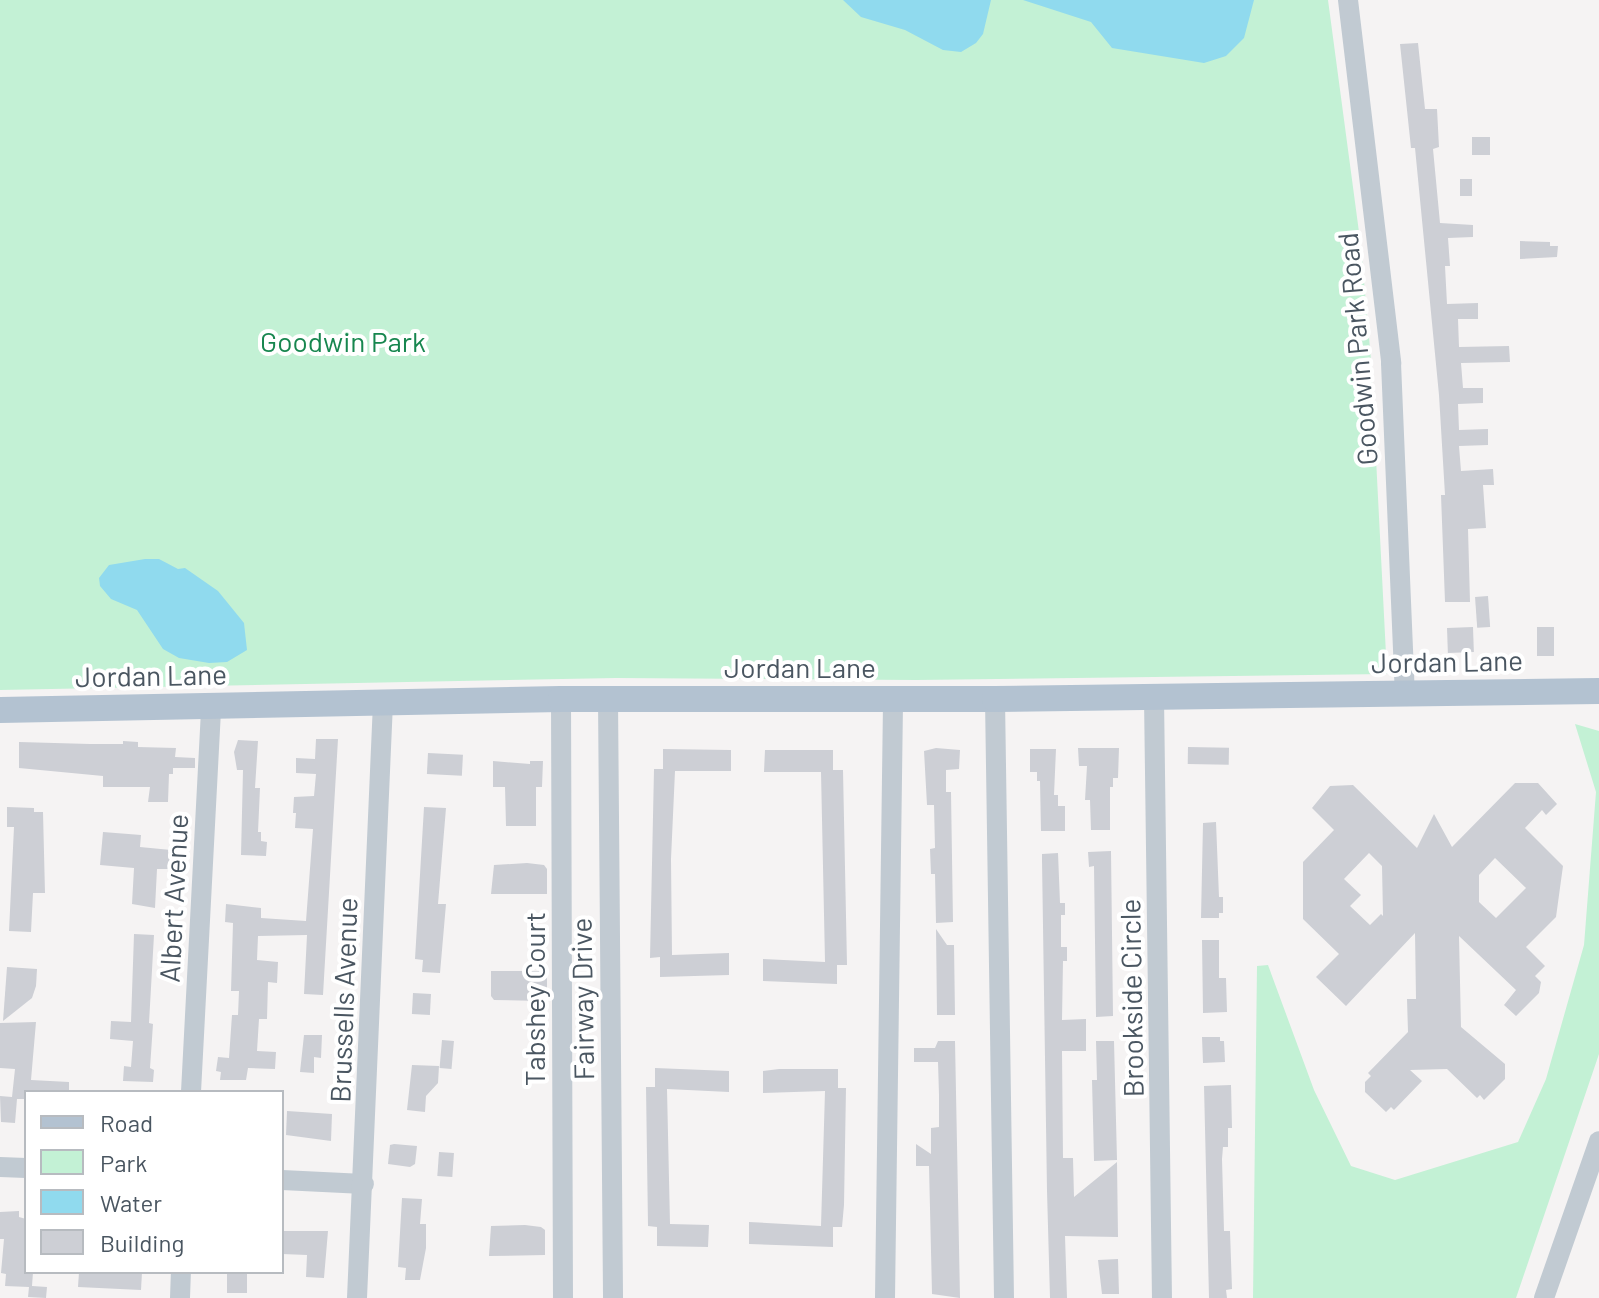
<!DOCTYPE html>
<html>
<head>
<meta charset="utf-8">
<style>
	body { margin:0 }
	#map { position:relative; width:1599px; height:1298px; overflow:hidden; background:#f5f3f3; font-family:Barlow,sans-serif }
	div>[style] { position:absolute }
	.green>* { inset:0; background:#c3f1d5 }
	.water>* { inset:0; background:#90daee }
	.building>* { inset:0; background:#cdcfd5; transform-origin:0 0 }
	.minor>* { height:20px; margin:-10px; padding:0 10px; transform-origin:10px; border-radius:10px; background:#c1cad2 }
	.major>* { height:26px; margin:-13px; padding:0 13px; transform-origin:13px; border-radius:13px; background:#b3c2d1 }
	span { translate:-50% -50%; white-space:nowrap; text-align:center; line-height:1.15; -webkit-text-stroke:8px #fff; paint-order:stroke }
	.park-label { font-size:28px; color:#17864f }
	.street-label { font-size:28px; color:#4a5661 }
	.legend { position:absolute; left:24px; top:1090px; width:260px; height:184px; box-sizing:border-box; background:#fff; border:2px solid #b7bbc0; margin:0; padding:10px 14px; list-style:none; font-size:24px; color:#4a5661 }
	.legend li { display:flex; align-items:center; gap:16px; height:40px }
	.legend b { width:40px; border:2px solid #b7bbc0 }
</style>
</head>
<body>
<div id="map">
	<div class="green">
		<div style="clip-path:polygon(0 0,1328px 0,1361px 247px,1371px 360px,1387px 674px,916px 680px,616px 678px,0 690px)"></div>
		<div style="clip-path:polygon(1575px 724px,1599px 731px,1599px 1054px,1516px 1298px,1253px 1298px,1257px 966px,1268px 965px,1314px 1090px,1351px 1166px,1395px 1180px,1518px 1142px,1546px 1079px,1584px 945px,1596px 792px)"></div>
	</div>
	<div class="water">
		<div style="clip-path:polygon(843px 0,991px 0,983px 34px,976px 43px,961px 52px,943px 50px,905px 30px,861px 17px)"></div>
		<div style="clip-path:polygon(1023px 0,1254px 0,1244px 38px,1226px 56px,1204px 63px,1112px 48px,1091px 22px)"></div>
		<div style="clip-path:polygon(145px 559px,159px 559px,178px 569px,185px 568px,218px 591px,244px 623px,247px 650px,227px 662px,209px 663px,179px 658px,163px 649px,137px 610px,111px 599px,100px 586px,99px 578px,109px 565px)"></div>
	</div>
	<div class="building">
		<div style="clip-path:polygon(1418px 43px,1425px 109px,1437px 109px,1439px 147px,1433px 149px,1440px 223px,1473px 225px,1473px 237px,1448px 238px,1450px 266px,1445px 266px,1447px 304px,1478px 303px,1478px 319px,1458px 319px,1459px 347px,1509px 346px,1510px 362px,1461px 363px,1463px 388px,1483px 388px,1483px 403px,1458px 404px,1459px 430px,1488px 429px,1488px 445px,1459px 446px,1461px 471px,1493px 469px,1494px 485px,1483px 485px,1486px 528px,1468px 529px,1470px 602px,1445px 602px,1441px 495px,1445px 495px,1439px 395px,1415px 148px,1411px 148px,1400px 44px)"></div>
		<div style="left:1472px;top:137px;width:18px;height:18px"></div>
		<div style="left:1472px;top:179px;width:17px;height:12px;rotate:90deg"></div>
		<div style="clip-path:polygon(1520px 241px,1550px 242px,1550px 246px,1558px 246px,1557px 257px,1520px 259px)"></div>
		<div style="left:1488px;top:596px;width:31px;height:13px;rotate:86deg"></div>
		<div style="left:1473px;top:627px;width:25px;height:26px;rotate:88deg"></div>
		<div style="left:1537px;top:627px;width:17px;height:29px"></div>
		<div style="clip-path:polygon(316px 739px,338px 739px,323px 995px,304px 994px,307px 935px,258px 936px,257px 960px,278px 962px,277px 983px,268px 982px,267px 1019px,259px 1019px,257px 1051px,276px 1052px,275px 1069px,248px 1068px,246px 1080px,220px 1080px,221px 1072px,216px 1071px,218px 1057px,229px 1058px,232px 1015px,238px 1015px,239px 991px,231px 991px,233px 923px,225px 922px,226px 904px,261px 908px,261px 918px,306px 921px,313px 829px,295px 828px,296px 813px,293px 813px,294px 797px,314px 796px,316px 774px,296px 773px,296px 758px,315px 759px)"></div>
		<div style="clip-path:polygon(238px 740px,258px 741px,255px 788px,260px 788px,258px 832px,261px 832px,261px 841px,267px 842px,266px 856px,241px 855px,243px 770px,237px 770px,234px 752px)"></div>
		<div style="clip-path:polygon(123px 741px,138px 742px,138px 747px,176px 748px,175px 757px,195px 758px,195px 768px,173px 768px,173px 774px,169px 774px,168px 802px,148px 802px,150px 787px,103px 787px,103px 776px,19px 768px,19px 742px,90px 744px,123px 744px)"></div>
		<div style="left:1188px;top:747px;width:41px;height:17px;rotate:1deg"></div>
		<div style="clip-path:polygon(936px 748px,960px 750px,959px 769px,946px 770px,946px 792px,951px 792px,953px 922px,936px 923px,935px 874px,931px 874px,930px 849px,935px 848px,934px 805px,927px 805px,924px 751px)"></div>
		<div style="clip-path:polygon(1078px 748px,1119px 748px,1118px 778px,1113px 778px,1113px 787px,1110px 787px,1110px 830px,1091px 830px,1090px 800px,1085px 800px,1087px 766px,1079px 766px)"></div>
		<div style="clip-path:polygon(663px 749px,731px 750px,731px 771px,675px 771px,671px 859px,672px 955px,729px 953px,729px 975px,660px 977px,660px 957px,650px 958px,654px 769px,663px 769px)"></div>
		<div style="clip-path:polygon(1030px 749px,1056px 749px,1054px 795px,1058px 795px,1058px 806px,1065px 806px,1065px 831px,1041px 831px,1040px 781px,1037px 781px,1037px 772px,1030px 772px)"></div>
		<div style="clip-path:polygon(765px 750px,833px 750px,833px 770px,843px 770px,847px 965px,837px 965px,837px 984px,763px 981px,763px 959px,825px 962px,821px 772px,764px 772px)"></div>
		<div style="left:428px;top:753px;width:35px;height:21px;rotate:3deg"></div>
		<div style="clip-path:polygon(493px 761px,530px 764px,530px 761px,543px 761px,542px 787px,536px 787px,536px 826px,506px 826px,505px 787px,493px 787px)"></div>
		<div style="clip-path:polygon(evenodd,1515px 783px,1538px 783px,1557px 804px,1546px 815px,1542px 810px,1525px 828px,1563px 866px,1556px 917px,1526px 947px,1545px 966px,1535px 976px,1541px 982px,1539px 993px,1516px 1016px,1504px 1005px,1516px 990px,1459px 936px,1461px 1027px,1505px 1064px,1505px 1079px,1484px 1100px,1480px 1095px,1477px 1098px,1447px 1069px,1410px 1070px,1422px 1081px,1394px 1110px,1391px 1107px,1386px 1112px,1365px 1092px,1365px 1082px,1371px 1076px,1368px 1073px,1408px 1032px,1407px 999px,1416px 999px,1415px 933px,1346px 1006px,1316px 977px,1339px 954px,1303px 919px,1303px 862px,1334px 830px,1312px 808px,1330px 786px,1353px 785px,1417px 848px,1434px 814px,1452px 847px,1515px 783px,1369px 853px,1382px 866px,1383px 916px,1381px 914px,1370px 925px,1350px 906px,1361px 895px,1344px 879px,1369px 853px,1515px 783px,1495px 858px,1526px 888px,1496px 918px,1479px 902px,1479px 875px,1495px 858px)"></div>
		<div style="clip-path:polygon(7px 807px,34px 808px,34px 812px,43px 812px,45px 893px,33px 893px,31px 932px,9px 931px,14px 827px,7px 827px)"></div>
		<div style="clip-path:polygon(424px 807px,446px 808px,438px 904px,446px 904px,440px 973px,422px 972px,423px 960px,415px 959px)"></div>
		<div style="clip-path:polygon(1216px 822px,1219px 897px,1223px 897px,1223px 913px,1219px 913px,1219px 918px,1201px 918px,1203px 823px)"></div>
		<div style="clip-path:polygon(103px 832px,141px 835px,140px 847px,171px 850px,170px 869px,157px 869px,155px 908px,132px 904px,134px 868px,100px 865px)"></div>
		<div style="clip-path:polygon(1111px 851px,1113px 1016px,1096px 1017px,1094px 866px,1089px 867px,1088px 852px)"></div>
		<div style="clip-path:polygon(1058px 853px,1060px 903px,1065px 903px,1065px 915px,1061px 915px,1061px 947px,1067px 947px,1067px 961px,1063px 961px,1062px 1020px,1086px 1019px,1086px 1051px,1062px 1051px,1063px 1158px,1073px 1158px,1074px 1197px,1117px 1162px,1118px 1237px,1065px 1236px,1067px 1298px,1050px 1298px,1047px 1191px,1042px 860px,1042px 854px)"></div>
		<div style="clip-path:polygon(527px 863px,544px 865px,547px 869px,547px 894px,491px 894px,494px 865px)"></div>
		<div style="clip-path:polygon(936px 929px,947px 945px,954px 945px,955px 1015px,937px 1015px)"></div>
		<div style="clip-path:polygon(134px 934px,154px 935px,149px 1023px,153px 1024px,150px 1068px,154px 1070px,153px 1082px,123px 1081px,124px 1066px,131px 1067px,133px 1041px,110px 1039px,111px 1021px,131px 1022px)"></div>
		<div style="clip-path:polygon(1202px 940px,1219px 940px,1219px 978px,1226px 978px,1227px 1012px,1203px 1013px)"></div>
		<div style="clip-path:polygon(7px 967px,37px 969px,36px 986px,32px 998px,3px 1021px)"></div>
		<div style="clip-path:polygon(491px 971px,547px 971px,547px 996px,544px 1001px,494px 1000px,491px 996px)"></div>
		<div style="left:413px;top:993px;width:18px;height:21px;rotate:3deg"></div>
		<div style="clip-path:polygon(36px 1022px,31px 1080px,69px 1082px,69px 1092px,26px 1092px,26px 1099px,17px 1099px,15px 1123px,1px 1122px,0 1096px,12px 1097px,15px 1069px,0 1068px,0 1023px)"></div>
		<div style="clip-path:polygon(304px 1035px,322px 1035px,321px 1058px,314px 1057px,314px 1073px,300px 1072px)"></div>
		<div style="clip-path:polygon(1202px 1037px,1220px 1037px,1220px 1041px,1224px 1041px,1225px 1062px,1203px 1063px)"></div>
		<div style="left:442px;top:1040px;width:12px;height:28px;rotate:5deg"></div>
		<div style="clip-path:polygon(938px 1041px,955px 1041px,960px 1298px,932px 1294px,929px 1166px,916px 1166px,916px 1144px,931px 1154px,931px 1128px,939px 1127px,939px 1095px,938px 1062px,914px 1062px,914px 1048px,935px 1048px)"></div>
		<div style="clip-path:polygon(1096px 1041px,1114px 1041px,1117px 1160px,1094px 1161px,1092px 1080px,1097px 1080px)"></div>
		<div style="clip-path:polygon(412px 1065px,439px 1066px,438px 1083px,426px 1096px,425px 1112px,407px 1110px)"></div>
		<div style="clip-path:polygon(655px 1068px,729px 1071px,729px 1092px,667px 1089px,670px 1224px,709px 1225px,708px 1247px,657px 1246px,657px 1227px,648px 1226px,646px 1087px,655px 1087px)"></div>
		<div style="clip-path:polygon(779px 1069px,838px 1069px,838px 1088px,846px 1088px,844px 1205px,842px 1227px,833px 1227px,833px 1247px,749px 1244px,749px 1222px,821px 1226px,825px 1091px,763px 1093px,763px 1071px)"></div>
		<div style="clip-path:polygon(1231px 1085px,1232px 1128px,1228px 1128px,1228px 1147px,1223px 1147px,1222px 1159px,1224px 1231px,1230px 1231px,1232px 1289px,1226px 1290px,1227px 1298px,1209px 1298px,1204px 1086px)"></div>
		<div style="clip-path:polygon(287px 1111px,332px 1114px,331px 1141px,286px 1135px)"></div>
		<div style="clip-path:polygon(394px 1144px,417px 1146px,415px 1164px,410px 1167px,388px 1164px,390px 1145px)"></div>
		<div style="left:439px;top:1152px;width:15px;height:24px;rotate:4deg"></div>
		<div style="clip-path:polygon(402px 1198px,422px 1199px,420px 1224px,426px 1224px,426px 1248px,420px 1280px,405px 1280px,406px 1268px,398px 1267px)"></div>
		<div style="clip-path:polygon(19px 1211px,19px 1217px,26px 1219px,26px 1272px,33px 1272px,32px 1286px,47px 1287px,46px 1298px,28px 1297px,29px 1287px,5px 1286px,6px 1274px,1px 1273px,4px 1239px,0 1239px,0 1212px)"></div>
		<div style="clip-path:polygon(525px 1225px,541px 1227px,545px 1230px,545px 1255px,489px 1256px,491px 1226px)"></div>
		<div style="clip-path:polygon(282px 1231px,328px 1231px,324px 1278px,306px 1277px,307px 1255px,282px 1254px)"></div>
		<div style="clip-path:polygon(1118px 1259px,1119px 1294px,1102px 1294px,1098px 1260px)"></div>
		<div style="clip-path:polygon(79px 1272px,142px 1272px,141px 1290px,78px 1287px)"></div>
		<div style="left:227px;top:1272px;width:20px;height:21px"></div>
	</div>
	<div class="minor">
		<div style="left:1348px;top:0;width:366px;rotate:83.2deg"></div>
		<div style="left:1391px;top:363px;width:331px;rotate:87.6deg"></div>
		<div style="left:1154px;top:697px;width:601px;rotate:89.24deg"></div>
		<div style="left:561px;top:699px;width:599px;rotate:89.81deg"></div>
		<div style="left:608px;top:699px;width:599px;rotate:89.52deg"></div>
		<div style="left:995px;top:699px;width:599px;rotate:89.14deg"></div>
		<div style="left:191px;top:1092px;width:387px;rotate:-87deg"></div>
		<div style="left:0;top:1167px;width:26px;rotate:2deg"></div>
		<div style="left:282px;top:1180px;width:82px;rotate:2.8deg"></div>
		<div style="left:180px;top:1298px;width:26px;rotate:-88deg"></div>
		<div style="left:357px;top:1298px;width:596px;rotate:-87.5deg"></div>
		<div style="left:885px;top:1298px;width:598px;rotate:-89.23deg"></div>
		<div style="left:1544px;top:1298px;width:166px;rotate:-70.7deg"></div>
	</div>
	<div class="major">
		<div style="left:0;top:710px;width:561px;rotate:-1.12deg"></div>
		<div style="left:561px;top:699px;width:434px"></div>
		<div style="left:995px;top:699px;width:604px;rotate:-0.76deg"></div>
	</div>
	<div class="park-label">
		<span style="left:343px;top:341px">Goodwin Park</span>
	</div>
	<div class="street-label">
		<span style="left:1357px;top:349px;rotate:-95deg">Goodwin Park Road</span>
		<span style="left:1447px;top:661px;rotate:-1deg">Jordan Lane</span>
		<span style="left:800px;top:667px">Jordan Lane</span>
		<span style="left:151px;top:675px;rotate:-1deg">Jordan Lane</span>
		<span style="left:173px;top:898px;rotate:-87deg">Albert Avenue</span>
		<span style="left:1131px;top:998px;rotate:-91deg">Brookside Circle</span>
		<span style="left:534px;top:999px;rotate:-90deg">Tabshey Court</span>
		<span style="left:582px;top:999px;rotate:-91deg">Fairway Drive</span>
		<span style="left:343px;top:1000px;rotate:-88deg">Brussells Avenue</span>
	</div>
	<ul class="legend">
	<li><b style="height:10px;background:#b3c2d1"></b>Road</li>
	<li><b style="height:22px;background:#c3f1d5"></b>Park</li>
	<li><b style="height:22px;background:#90daee"></b>Water</li>
	<li><b style="height:22px;background:#cdcfd5"></b>Building</li>
	</ul>
</div>
</body>
</html>
